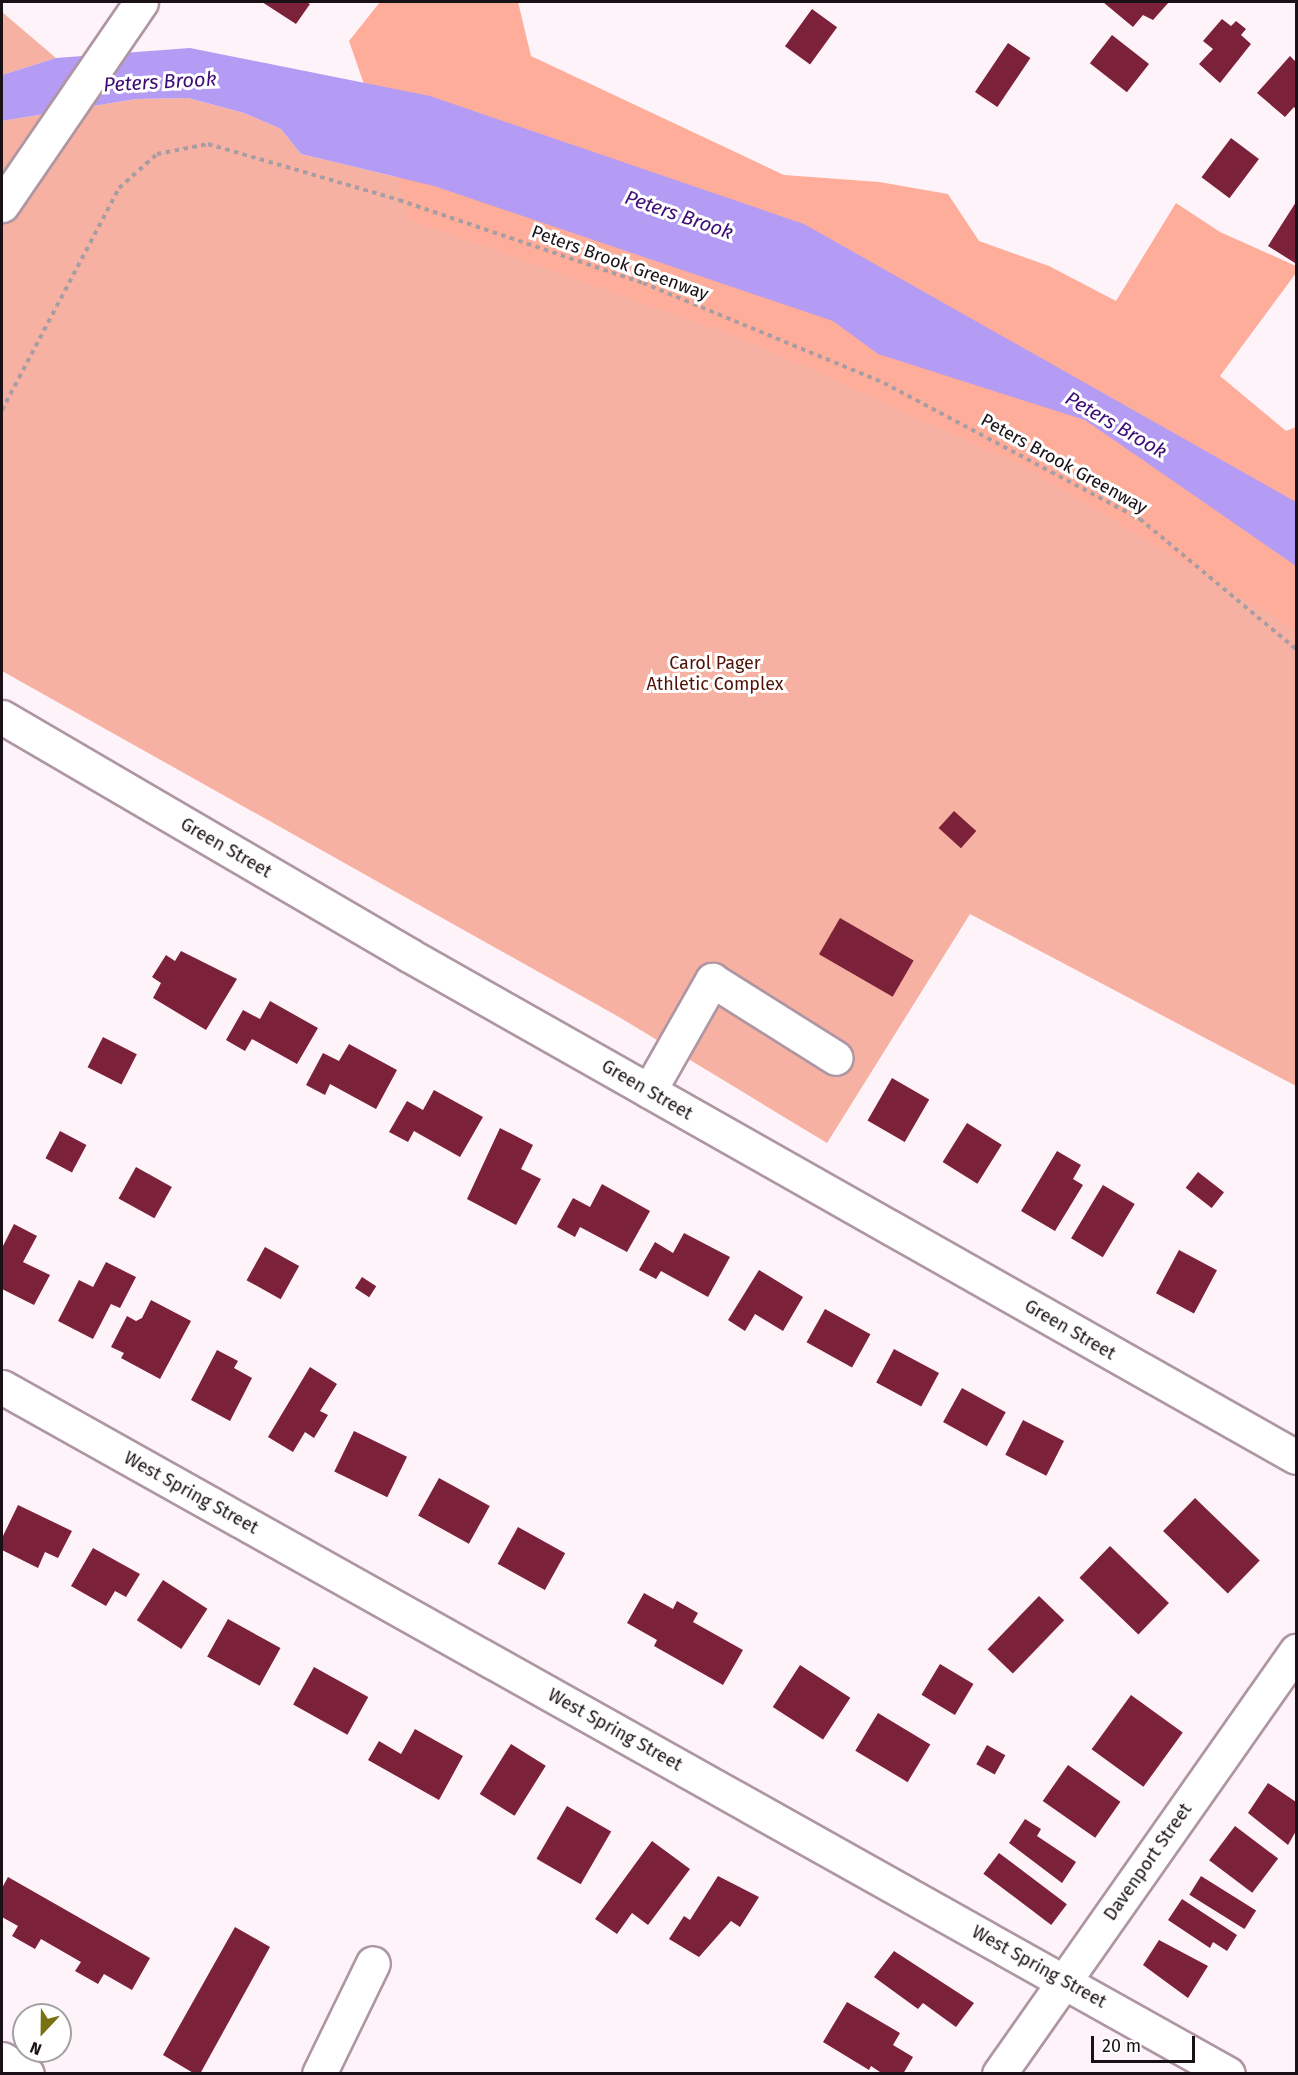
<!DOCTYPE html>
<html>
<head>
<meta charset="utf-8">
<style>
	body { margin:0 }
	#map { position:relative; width:1298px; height:2075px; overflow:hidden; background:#fef3f9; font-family:"Fira Sans",sans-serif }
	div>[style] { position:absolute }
	.green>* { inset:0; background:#f6b1a2 }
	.forest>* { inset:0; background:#ffad9b }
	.water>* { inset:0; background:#b49bf3 }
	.building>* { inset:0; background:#7c213a; transform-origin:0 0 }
	.path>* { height:4px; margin-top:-2px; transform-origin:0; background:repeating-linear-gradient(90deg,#a89da3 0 4.5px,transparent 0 9px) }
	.roads { filter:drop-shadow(2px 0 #af96a3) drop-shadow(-2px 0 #af96a3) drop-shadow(0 2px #af96a3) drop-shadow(0 -2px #af96a3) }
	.minor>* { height:33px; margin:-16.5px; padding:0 16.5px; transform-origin:16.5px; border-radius:16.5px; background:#fff }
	span { translate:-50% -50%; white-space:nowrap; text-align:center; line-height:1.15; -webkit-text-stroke:6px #fff; paint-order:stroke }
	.street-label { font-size:18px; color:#1a1116 }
	.park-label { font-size:18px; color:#501207 }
	.water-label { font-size:20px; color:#3c0d74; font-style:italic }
	.frame { position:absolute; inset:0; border:3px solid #1a1116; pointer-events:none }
	.north { position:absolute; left:12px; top:2003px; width:60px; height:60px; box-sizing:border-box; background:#fff; border:2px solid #a3a0a2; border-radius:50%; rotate:202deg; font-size:16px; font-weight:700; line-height:24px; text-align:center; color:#1a1116 }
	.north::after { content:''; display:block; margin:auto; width:21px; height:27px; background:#787113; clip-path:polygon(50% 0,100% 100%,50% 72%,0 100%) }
	.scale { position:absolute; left:1091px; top:2036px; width:104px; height:27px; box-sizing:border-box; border:3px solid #1a1116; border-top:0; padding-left:8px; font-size:18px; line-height:21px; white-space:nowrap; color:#1a1116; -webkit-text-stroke:4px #fff; paint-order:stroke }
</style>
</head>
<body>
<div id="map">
	<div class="green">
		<div style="clip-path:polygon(2px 12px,56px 58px,2px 75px)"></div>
		<div style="clip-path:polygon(188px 98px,244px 113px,281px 129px,301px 154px,434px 186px,1296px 566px,1296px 1086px,970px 914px,827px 1143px,619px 1017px,2px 671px,2px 121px,136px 99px)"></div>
	</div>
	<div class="forest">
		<div style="clip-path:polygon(380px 2px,518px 2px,531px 56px,784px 175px,879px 182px,948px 194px,979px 241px,1049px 266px,1116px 301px,1176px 203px,1220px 232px,1296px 266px,1296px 273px,1220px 376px,1286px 431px,1296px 427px,1296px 630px,1027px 468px,749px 341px,411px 220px,349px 41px)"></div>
	</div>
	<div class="water">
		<div style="clip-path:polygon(190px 48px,430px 96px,804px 224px,1296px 502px,1296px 566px,1085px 420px,878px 354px,833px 321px,434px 186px,301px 154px,281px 129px,244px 113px,188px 98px,136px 99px,2px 121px,2px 75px,56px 58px)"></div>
	</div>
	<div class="building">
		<div style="clip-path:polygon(262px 2px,306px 2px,310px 4px,296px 24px)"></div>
		<div style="clip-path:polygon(1103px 2px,1169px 2px,1153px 20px,1143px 15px,1133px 27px)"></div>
		<div style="left:812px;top:9px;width:31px;height:46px;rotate:36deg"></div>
		<div style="clip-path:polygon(1222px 19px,1231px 26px,1236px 21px,1246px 29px,1241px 35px,1251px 44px,1220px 83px,1199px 64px,1213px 49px,1203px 41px)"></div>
		<div style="left:1112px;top:35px;width:47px;height:36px;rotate:38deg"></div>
		<div style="left:1008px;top:43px;width:27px;height:59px;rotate:34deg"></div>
		<div style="clip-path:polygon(1290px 56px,1296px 62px,1296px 110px,1294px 107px,1285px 117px,1257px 93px)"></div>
		<div style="left:1231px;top:138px;width:35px;height:49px;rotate:37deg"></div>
		<div style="clip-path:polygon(1296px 202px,1296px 261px,1295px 263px,1268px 246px)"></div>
		<div style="left:954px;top:811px;width:30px;height:23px;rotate:42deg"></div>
		<div style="left:840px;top:918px;width:85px;height:42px;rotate:30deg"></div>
		<div style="clip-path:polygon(181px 951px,237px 979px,206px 1030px,153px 998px,161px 983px,152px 977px,166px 955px,175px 961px)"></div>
		<div style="clip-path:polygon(270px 1001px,318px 1028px,297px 1064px,252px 1039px,245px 1051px,226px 1040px,243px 1010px,260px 1019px)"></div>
		<div style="left:103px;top:1037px;width:38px;height:34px;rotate:27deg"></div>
		<div style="clip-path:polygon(349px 1044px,397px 1070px,376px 1109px,330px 1084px,325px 1095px,306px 1085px,323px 1053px,339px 1061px)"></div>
		<div style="left:892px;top:1078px;width:43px;height:49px;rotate:30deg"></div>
		<div style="clip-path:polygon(434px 1090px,483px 1117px,460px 1157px,414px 1131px,408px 1142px,389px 1132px,407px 1101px,423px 1110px)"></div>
		<div style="left:967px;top:1123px;width:41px;height:46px;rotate:32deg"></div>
		<div style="clip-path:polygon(500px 1128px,533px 1145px,521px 1169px,541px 1179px,516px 1225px,467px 1199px)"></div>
		<div style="left:60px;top:1131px;width:30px;height:31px;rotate:28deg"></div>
		<div style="clip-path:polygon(1057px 1151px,1081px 1165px,1073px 1179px,1083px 1185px,1055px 1231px,1021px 1211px)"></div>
		<div style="left:136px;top:1167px;width:41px;height:36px;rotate:29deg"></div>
		<div style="left:1198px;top:1172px;width:33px;height:20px;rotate:38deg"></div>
		<div style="clip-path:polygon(602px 1184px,650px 1211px,627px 1252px,580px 1227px,575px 1237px,557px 1227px,573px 1198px,590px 1207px)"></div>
		<div style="left:1103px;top:1185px;width:37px;height:62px;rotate:31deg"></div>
		<div style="clip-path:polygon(14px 1224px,37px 1236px,23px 1262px,50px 1275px,34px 1305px,2px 1289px,2px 1248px)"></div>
		<div style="clip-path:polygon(684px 1233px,730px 1257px,708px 1297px,661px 1271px,656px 1279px,639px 1270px,655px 1242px,673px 1253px)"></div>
		<div style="left:265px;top:1247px;width:39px;height:38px;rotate:29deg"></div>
		<div style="left:1179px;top:1250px;width:43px;height:49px;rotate:28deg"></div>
		<div style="clip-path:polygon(106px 1262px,136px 1277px,120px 1308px,111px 1304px,93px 1339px,58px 1321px,79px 1280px,93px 1287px)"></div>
		<div style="clip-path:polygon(759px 1270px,803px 1297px,783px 1331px,755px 1314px,745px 1331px,728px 1320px)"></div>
		<div style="left:362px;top:1277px;width:17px;height:13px;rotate:33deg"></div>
		<div style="clip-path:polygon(151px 1300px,191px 1321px,160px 1379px,121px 1358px,124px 1353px,111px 1347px,127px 1316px,136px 1321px,142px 1318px)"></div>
		<div style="left:825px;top:1309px;width:52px;height:38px;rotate:29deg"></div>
		<div style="left:894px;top:1349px;width:51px;height:38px;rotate:28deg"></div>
		<div style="clip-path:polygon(217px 1350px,238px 1361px,234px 1368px,252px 1378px,230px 1421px,191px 1400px)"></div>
		<div style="clip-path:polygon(310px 1367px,337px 1384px,320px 1411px,328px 1415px,314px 1438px,305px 1432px,293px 1452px,268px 1437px)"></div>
		<div style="left:962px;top:1388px;width:50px;height:39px;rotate:29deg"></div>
		<div style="left:1023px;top:1420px;width:46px;height:39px;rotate:27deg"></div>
		<div style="left:354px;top:1431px;width:59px;height:45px;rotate:26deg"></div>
		<div style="left:439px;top:1478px;width:58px;height:43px;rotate:29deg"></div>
		<div style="left:1195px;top:1498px;width:90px;height:46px;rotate:44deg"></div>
		<div style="clip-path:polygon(18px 1505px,72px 1531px,58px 1558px,45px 1552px,38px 1568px,2px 1550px,2px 1538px)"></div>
		<div style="left:518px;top:1527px;width:54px;height:42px;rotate:29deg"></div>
		<div style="left:1110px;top:1546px;width:82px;height:44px;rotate:44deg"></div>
		<div style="clip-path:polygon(93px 1548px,140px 1574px,126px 1597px,115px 1591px,106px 1606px,71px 1586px)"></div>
		<div style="left:163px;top:1580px;width:53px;height:48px;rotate:33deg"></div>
		<div style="clip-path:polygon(644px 1593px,673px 1609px,677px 1601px,698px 1613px,693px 1622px,743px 1650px,723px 1685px,654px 1646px,657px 1640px,627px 1623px)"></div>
		<div style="left:1039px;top:1596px;width:35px;height:74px;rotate:44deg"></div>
		<div style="left:228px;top:1619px;width:60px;height:43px;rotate:29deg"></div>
		<div style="left:940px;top:1664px;width:39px;height:36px;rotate:31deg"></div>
		<div style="left:800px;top:1665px;width:60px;height:50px;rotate:33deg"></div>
		<div style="left:314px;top:1667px;width:62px;height:43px;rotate:29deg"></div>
		<div style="left:1131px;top:1695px;width:64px;height:67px;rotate:36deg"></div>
		<div style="left:878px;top:1713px;width:61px;height:44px;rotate:31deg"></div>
		<div style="clip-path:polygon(415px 1729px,463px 1756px,439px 1800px,368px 1760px,379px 1741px,401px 1754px)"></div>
		<div style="left:511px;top:1744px;width:41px;height:59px;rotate:32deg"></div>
		<div style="left:987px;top:1745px;width:21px;height:22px;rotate:29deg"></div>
		<div style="left:1068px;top:1765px;width:64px;height:44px;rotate:35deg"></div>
		<div style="clip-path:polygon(1268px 1783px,1296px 1802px,1296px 1831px,1288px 1845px,1248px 1813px)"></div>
		<div style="left:567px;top:1806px;width:51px;height:61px;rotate:30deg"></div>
		<div style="clip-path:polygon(1025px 1819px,1041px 1829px,1037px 1836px,1076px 1862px,1062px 1883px,1009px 1843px)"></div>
		<div style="left:1235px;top:1826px;width:54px;height:43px;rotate:37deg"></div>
		<div style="clip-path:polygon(652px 1841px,690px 1869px,648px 1925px,632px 1913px,617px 1934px,595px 1919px)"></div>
		<div style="left:999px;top:1853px;width:85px;height:26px;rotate:37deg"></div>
		<div style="clip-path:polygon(718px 1876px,759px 1897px,740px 1927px,731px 1921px,699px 1957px,669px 1939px,684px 1916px,690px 1920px)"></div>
		<div style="left:1201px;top:1876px;width:65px;height:22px;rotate:32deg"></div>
		<div style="clip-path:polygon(8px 1877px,150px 1958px,132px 1990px,104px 1974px,98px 1984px,75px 1971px,81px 1962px,41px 1939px,35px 1949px,12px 1936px,18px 1926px,2px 1917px,2px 1888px)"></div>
		<div style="clip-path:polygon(1182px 1899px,1237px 1935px,1227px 1951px,1213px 1942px,1210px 1948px,1168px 1920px)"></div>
		<div style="clip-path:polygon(235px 1927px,270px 1947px,200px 2074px,195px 2074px,163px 2055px)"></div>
		<div style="clip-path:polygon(1159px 1940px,1208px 1966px,1188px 1998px,1143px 1965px)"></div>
		<div style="clip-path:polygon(894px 1951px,974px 2003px,956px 2027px,923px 2003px,918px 2009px,874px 1977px)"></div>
		<div style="clip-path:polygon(847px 2002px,900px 2033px,893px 2045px,913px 2057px,903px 2074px,883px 2074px,871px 2066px,869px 2070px,823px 2042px)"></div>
	</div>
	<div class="path">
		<div style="left:2px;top:410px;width:251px;rotate:-62.2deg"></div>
		<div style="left:119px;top:188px;width:51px;rotate:-41.8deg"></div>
		<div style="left:157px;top:154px;width:52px;rotate:-11.1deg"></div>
		<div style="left:208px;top:144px;width:199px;rotate:16.3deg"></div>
		<div style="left:399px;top:200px;width:258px;rotate:18.8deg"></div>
		<div style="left:643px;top:283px;width:261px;rotate:22.5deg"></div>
		<div style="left:884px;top:383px;width:290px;rotate:28deg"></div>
		<div style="left:1140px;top:519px;width:203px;rotate:39.8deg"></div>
	</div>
	<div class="roads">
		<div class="minor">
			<div style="left:2px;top:205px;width:246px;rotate:-55.6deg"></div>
			<div style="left:2px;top:717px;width:471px;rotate:30.3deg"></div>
			<div style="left:409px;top:955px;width:1019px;rotate:29.51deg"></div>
			<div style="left:649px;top:1091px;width:128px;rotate:-60.4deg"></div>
			<div style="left:712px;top:980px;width:146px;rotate:32.2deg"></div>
			<div style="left:2px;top:1387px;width:1405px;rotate:29.26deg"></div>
			<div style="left:2px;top:2059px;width:29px;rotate:31deg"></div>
			<div style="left:319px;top:2074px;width:123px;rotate:-64.1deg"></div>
			<div style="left:999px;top:2074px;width:517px;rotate:-54.93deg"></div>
		</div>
	</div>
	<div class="street-label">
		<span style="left:620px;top:263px;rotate:20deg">Peters Brook Greenway</span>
		<span style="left:1064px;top:464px;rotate:29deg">Peters Brook Greenway</span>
		<span style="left:226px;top:848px;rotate:30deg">Green Street</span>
		<span style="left:647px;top:1090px;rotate:30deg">Green Street</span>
		<span style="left:1070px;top:1330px;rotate:30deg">Green Street</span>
		<span style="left:191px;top:1493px;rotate:29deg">West Spring Street</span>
		<span style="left:615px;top:1730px;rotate:29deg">West Spring Street</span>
		<span style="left:1148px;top:1862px;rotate:-55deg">Davenport Street</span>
		<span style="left:1039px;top:1967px;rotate:29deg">West Spring Street</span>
	</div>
	<div class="park-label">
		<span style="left:715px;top:674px">Carol Pager<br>Athletic Complex</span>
	</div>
	<div class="water-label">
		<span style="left:160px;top:82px;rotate:-3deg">Peters Brook</span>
		<span style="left:679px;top:215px;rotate:19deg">Peters Brook</span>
		<span style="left:1116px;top:425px;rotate:30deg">Peters Brook</span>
	</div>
	<div class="frame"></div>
	<div class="north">N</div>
	<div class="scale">20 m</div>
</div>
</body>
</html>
